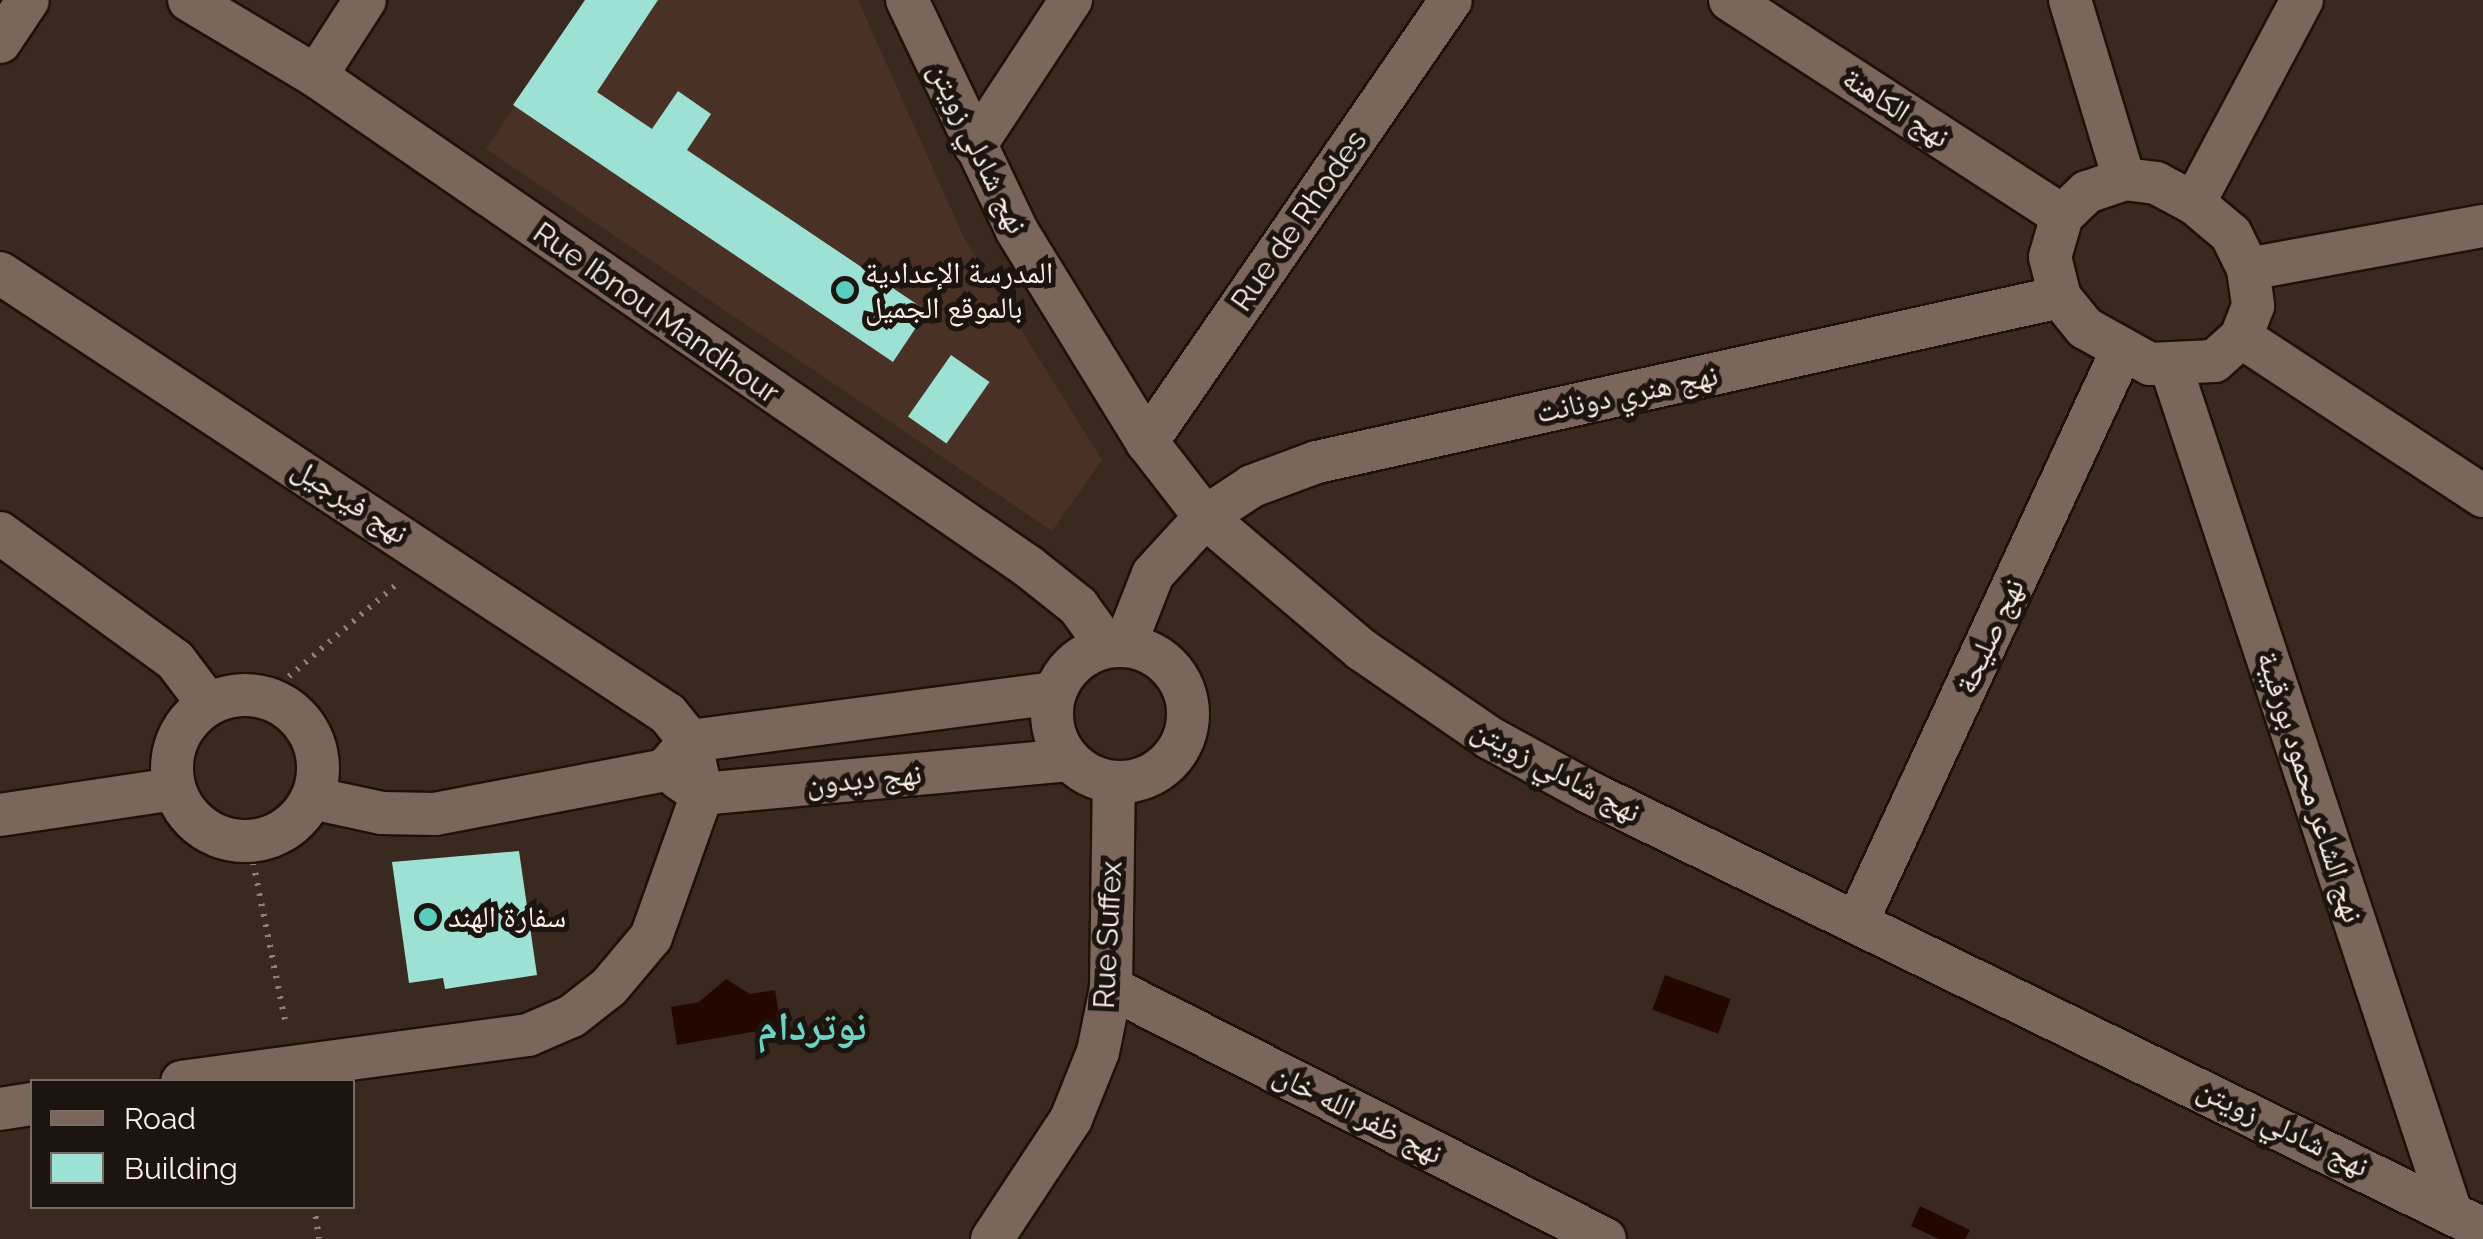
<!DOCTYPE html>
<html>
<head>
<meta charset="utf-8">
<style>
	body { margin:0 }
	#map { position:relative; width:2483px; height:1239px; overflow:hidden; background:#3a291f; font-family:Raleway,"Noto Naskh Arabic",sans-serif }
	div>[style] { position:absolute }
	.built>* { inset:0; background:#493225 }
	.water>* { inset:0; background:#240800; transform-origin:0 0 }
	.building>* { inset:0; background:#9de0d4; transform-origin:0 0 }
	.path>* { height:6px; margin-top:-3px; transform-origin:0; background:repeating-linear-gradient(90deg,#8e7f77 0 2.5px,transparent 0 10.5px) }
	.roads { filter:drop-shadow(2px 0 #201108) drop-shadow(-2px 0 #201108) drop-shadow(0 2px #201108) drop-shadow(0 -2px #201108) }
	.minor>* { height:42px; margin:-21px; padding:0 21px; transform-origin:21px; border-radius:21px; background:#7a665b }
	.minor>.ring { margin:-21px; padding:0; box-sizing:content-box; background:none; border:42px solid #7a665b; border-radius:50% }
	.dots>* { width:28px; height:28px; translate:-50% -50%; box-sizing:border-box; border:5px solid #1b140f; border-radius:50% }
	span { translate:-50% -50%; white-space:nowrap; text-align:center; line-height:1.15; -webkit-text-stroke:10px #1b140f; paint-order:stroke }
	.street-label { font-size:30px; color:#fcf0e9 }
	.poi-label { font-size:30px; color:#fcf0e9 }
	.left { translate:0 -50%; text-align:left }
	.district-label { font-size:40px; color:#6cd3c3; font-weight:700 }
	.legend { position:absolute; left:30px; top:1079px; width:325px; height:130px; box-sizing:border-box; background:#1b140f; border:2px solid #756c66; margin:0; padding:12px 18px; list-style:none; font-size:30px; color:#fcf0e9 }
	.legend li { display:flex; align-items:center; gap:20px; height:50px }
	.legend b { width:50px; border:2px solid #756c66 }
</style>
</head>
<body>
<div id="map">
	<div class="built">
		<div style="clip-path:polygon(585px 0,858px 0,964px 238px,1102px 460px,1052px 531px,486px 149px)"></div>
	</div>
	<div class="water">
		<div style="left:1665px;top:975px;width:70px;height:37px;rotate:20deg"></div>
		<div style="clip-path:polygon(726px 979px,750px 994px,775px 990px,781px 1027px,677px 1045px,671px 1007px,699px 1002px)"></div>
		<div style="clip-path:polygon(1920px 1206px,1970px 1230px,1965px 1239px,1939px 1239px,1911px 1226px)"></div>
	</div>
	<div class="building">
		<div style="clip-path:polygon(585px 0,658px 0,597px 92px,652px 129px,678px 91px,711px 114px,687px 150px,927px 311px,893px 362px,513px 105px)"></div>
		<div style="left:951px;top:355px;width:47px;height:75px;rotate:35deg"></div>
		<div style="clip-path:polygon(519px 851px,537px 975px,445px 989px,443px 978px,409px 983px,392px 862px)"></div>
	</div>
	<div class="path">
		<div style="left:265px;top:697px;width:174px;rotate:-40.6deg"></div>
		<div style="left:249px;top:842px;width:188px;rotate:78.6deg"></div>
		<div style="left:314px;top:1206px;width:33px;rotate:81deg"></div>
	</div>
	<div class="roads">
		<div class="minor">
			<div style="left:189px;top:0;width:148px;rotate:30.9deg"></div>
			<div style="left:316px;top:76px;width:866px;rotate:34.55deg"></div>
			<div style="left:1029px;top:567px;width:63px;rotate:38.5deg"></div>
			<div style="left:1078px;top:606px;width:49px;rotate:54.1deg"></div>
			<div style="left:907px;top:0;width:256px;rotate:64.5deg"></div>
			<div style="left:1017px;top:231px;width:248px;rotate:58.4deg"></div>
			<div style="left:1147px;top:442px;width:95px;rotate:52.3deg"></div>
			<div style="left:1205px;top:517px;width:206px;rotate:40.3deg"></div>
			<div style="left:1362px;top:650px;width:155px;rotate:34.5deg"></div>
			<div style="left:1490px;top:738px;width:113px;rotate:28.6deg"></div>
			<div style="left:1589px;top:792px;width:995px;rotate:26.05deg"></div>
			<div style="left:1730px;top:0;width:396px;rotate:33deg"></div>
			<div style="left:2070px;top:0;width:187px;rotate:73.2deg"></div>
			<div style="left:0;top:42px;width:50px;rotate:-56.3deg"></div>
			<div style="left:316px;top:76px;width:90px;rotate:-57.2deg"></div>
			<div style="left:975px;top:146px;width:175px;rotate:-56.7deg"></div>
			<div style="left:2124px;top:179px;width:32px;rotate:7deg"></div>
			<div style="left:2156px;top:183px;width:43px;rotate:27.8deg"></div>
			<div style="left:2194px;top:203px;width:48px;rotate:40deg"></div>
			<div style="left:2231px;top:234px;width:39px;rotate:64deg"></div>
			<div style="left:2248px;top:269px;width:37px;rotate:82deg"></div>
			<div style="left:2253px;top:306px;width:33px;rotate:111deg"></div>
			<div style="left:2241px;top:337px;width:36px;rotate:138deg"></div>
			<div style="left:2214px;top:361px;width:64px;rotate:177.3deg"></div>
			<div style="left:2150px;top:364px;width:74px;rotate:-151deg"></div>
			<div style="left:2085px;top:328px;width:40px;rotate:-129deg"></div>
			<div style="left:2060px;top:297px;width:41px;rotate:-104deg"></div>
			<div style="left:2050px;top:257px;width:43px;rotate:-73.7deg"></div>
			<div style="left:2062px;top:216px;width:35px;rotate:-44deg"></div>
			<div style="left:2087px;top:192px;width:39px;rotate:-19deg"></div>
			<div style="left:2194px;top:203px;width:230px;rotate:-62deg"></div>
			<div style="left:2248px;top:269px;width:239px;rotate:-10.4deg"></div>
			<div style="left:0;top:273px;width:800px;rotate:33.43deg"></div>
			<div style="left:668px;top:714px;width:35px;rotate:51deg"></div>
			<div style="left:690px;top:741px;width:54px;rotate:77.2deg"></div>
			<div style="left:702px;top:794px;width:152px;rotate:109.6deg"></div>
			<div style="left:651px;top:937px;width:65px;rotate:130deg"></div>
			<div style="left:609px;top:987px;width:47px;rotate:141.9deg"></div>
			<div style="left:572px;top:1016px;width:48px;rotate:156.6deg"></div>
			<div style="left:528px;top:1035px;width:349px;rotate:172.3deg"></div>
			<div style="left:2241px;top:337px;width:290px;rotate:33.3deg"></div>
			<div style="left:2170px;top:364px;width:890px;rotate:71.67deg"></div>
			<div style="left:1147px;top:442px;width:536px;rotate:-55.48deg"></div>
			<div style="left:0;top:533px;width:216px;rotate:36deg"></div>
			<div style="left:175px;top:660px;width:55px;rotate:53.1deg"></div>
			<div style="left:1125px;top:645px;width:76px;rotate:-68.5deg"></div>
			<div style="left:1153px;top:574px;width:77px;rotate:-47.6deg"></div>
			<div style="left:1205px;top:517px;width:56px;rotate:-33.4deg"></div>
			<div style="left:1252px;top:486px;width:69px;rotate:-20.3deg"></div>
			<div style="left:1317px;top:462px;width:761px;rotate:-12.52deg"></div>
			<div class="ring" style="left:1052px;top:646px;width:94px;height:94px"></div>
			<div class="ring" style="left:172px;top:695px;width:104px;height:104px"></div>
			<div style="left:678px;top:778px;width:29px;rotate:34deg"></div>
			<div style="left:702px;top:794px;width:369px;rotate:-5.3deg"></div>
			<div style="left:312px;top:798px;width:72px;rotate:12.1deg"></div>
			<div style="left:382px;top:813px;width:53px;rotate:1.1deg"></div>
			<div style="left:435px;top:814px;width:234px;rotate:-10.8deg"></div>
			<div style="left:665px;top:770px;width:38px;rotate:-49deg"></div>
			<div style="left:690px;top:741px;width:367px;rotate:-7.5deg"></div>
			<div style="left:0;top:815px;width:176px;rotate:-8.5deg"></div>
			<div style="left:1857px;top:922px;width:630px;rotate:-65.14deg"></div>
			<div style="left:1111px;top:988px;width:554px;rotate:26.93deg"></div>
			<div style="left:0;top:1109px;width:32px;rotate:-9deg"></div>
			<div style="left:992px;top:1239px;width:144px;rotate:-56.6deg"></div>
			<div style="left:1071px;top:1119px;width:72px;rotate:-68.1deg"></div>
			<div style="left:1098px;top:1052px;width:65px;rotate:-78.5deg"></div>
			<div style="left:1111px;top:988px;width:206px;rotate:-89.2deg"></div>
		</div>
	</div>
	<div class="dots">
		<div style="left:845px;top:290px;background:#5acebd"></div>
		<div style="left:428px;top:917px;background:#5acebd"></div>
	</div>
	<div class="street-label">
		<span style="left:1896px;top:108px;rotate:33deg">نهج الكاهنة</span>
		<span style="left:978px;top:148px;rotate:64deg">نهج شادلي زويتن</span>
		<span style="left:1299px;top:221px;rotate:-55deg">Rue de Rhodes</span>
		<span style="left:656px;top:313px;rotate:35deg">Rue Ibnou Mandhour</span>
		<span style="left:1627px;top:394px;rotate:-12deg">نهج هنري دونانت</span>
		<span style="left:350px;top:501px;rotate:33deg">نهج فيرجيل</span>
		<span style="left:1990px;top:636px;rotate:-65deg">نهج صليحة</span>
		<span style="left:1556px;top:771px;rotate:28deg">نهج شادلي زويتن</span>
		<span style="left:864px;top:779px;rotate:-5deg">نهج ديدون</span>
		<span style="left:2310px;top:787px;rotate:72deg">نهج الشاعر محمود بورقيبة</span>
		<span style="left:1108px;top:935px;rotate:-87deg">Rue Suffex</span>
		<span style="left:1358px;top:1114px;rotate:27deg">نهج ظفر الله خان</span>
		<span style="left:2283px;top:1128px;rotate:26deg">نهج شادلي زويتن</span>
	</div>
	<div class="poi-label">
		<span class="left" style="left:865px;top:290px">المدرسة الإعدادية<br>بالموقع الجميل</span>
		<span class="left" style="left:448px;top:917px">سفارة الهند</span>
	</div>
	<div class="district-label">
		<span style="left:812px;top:1026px">نوتردام</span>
	</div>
	<ul class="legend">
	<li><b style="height:12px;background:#7a665b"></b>Road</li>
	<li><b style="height:28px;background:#9de0d4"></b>Building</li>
	</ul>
</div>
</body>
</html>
